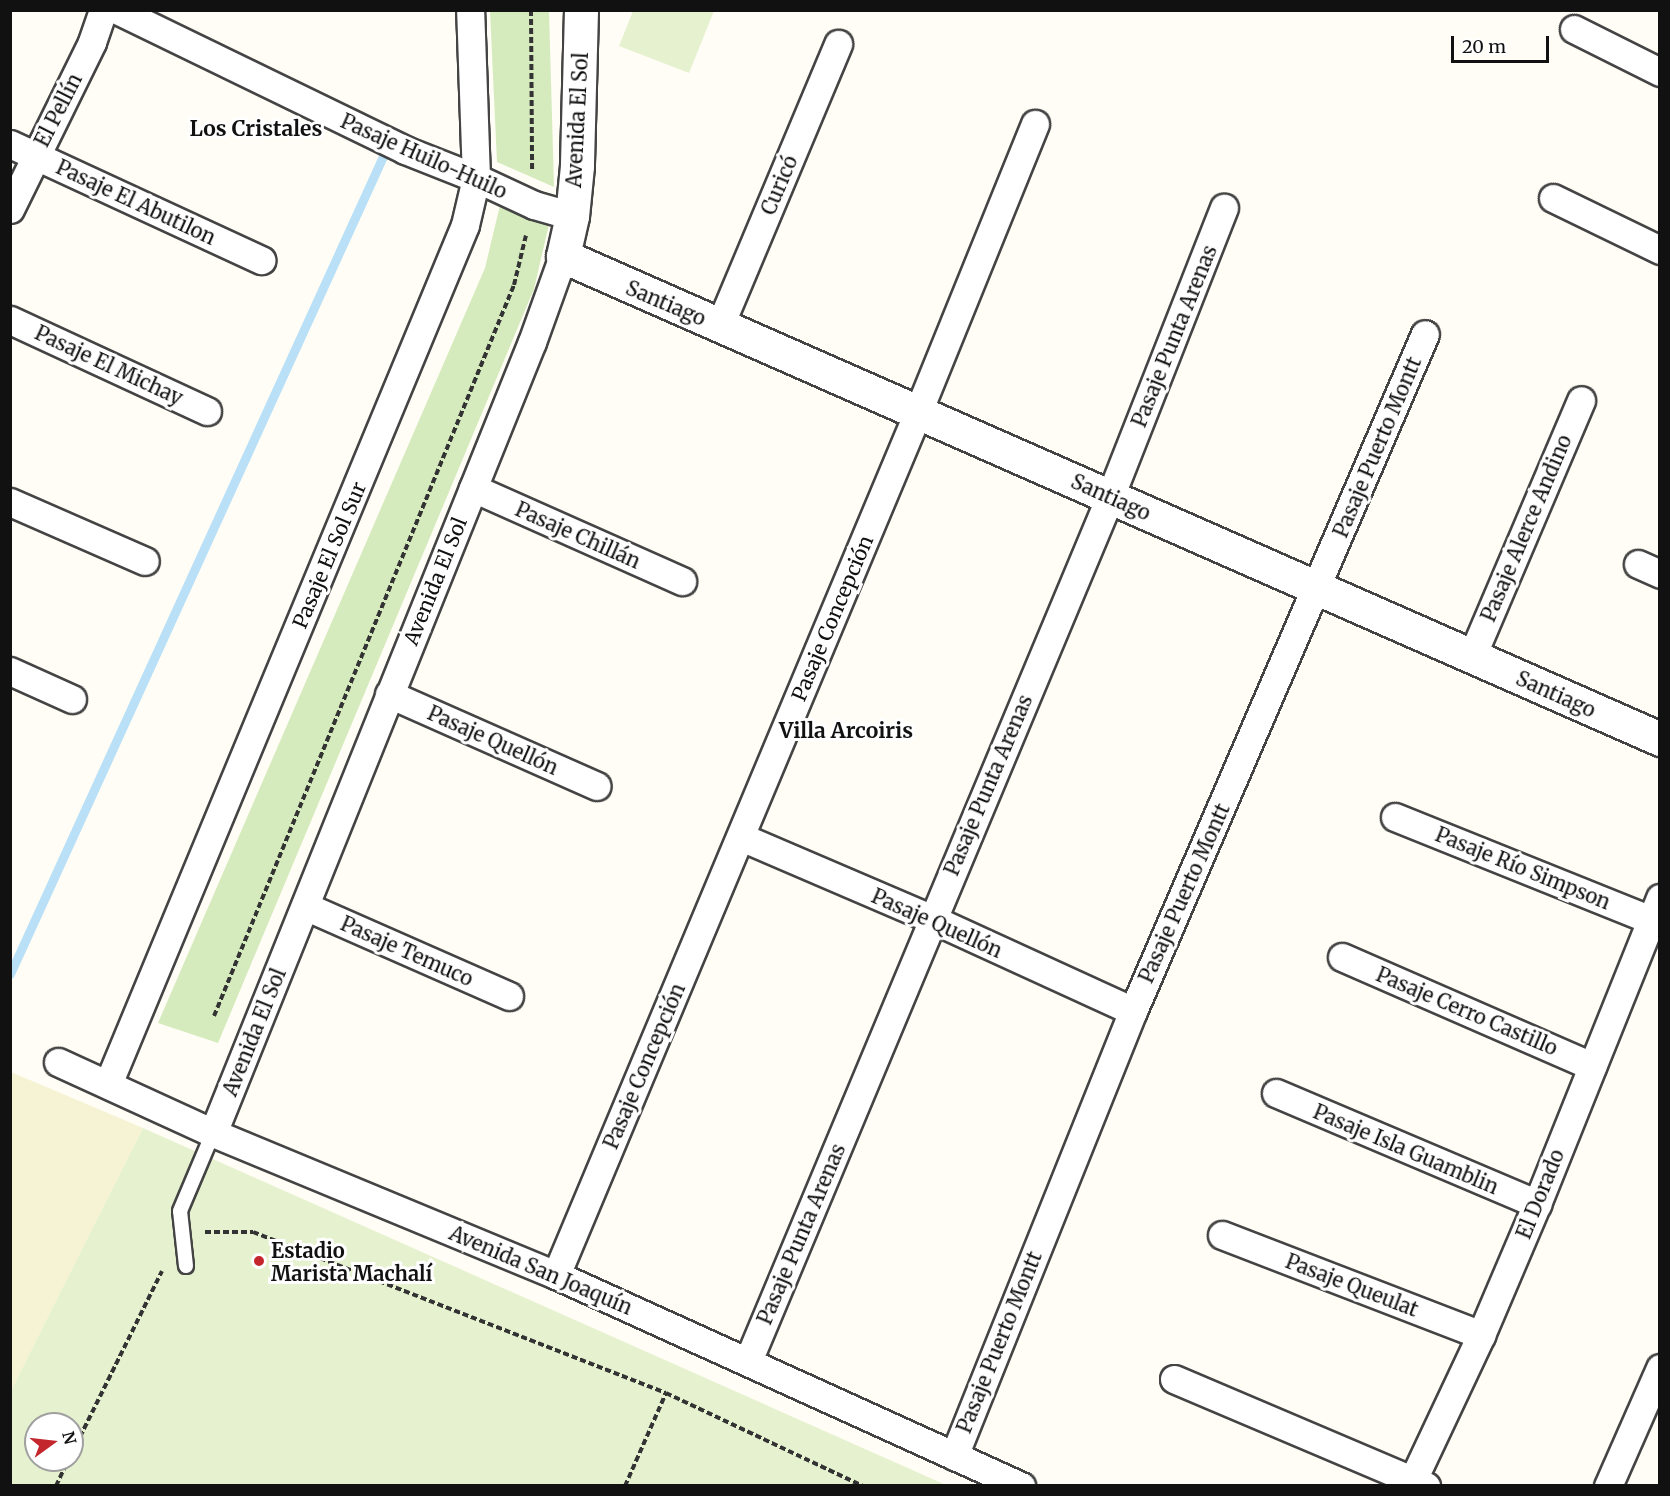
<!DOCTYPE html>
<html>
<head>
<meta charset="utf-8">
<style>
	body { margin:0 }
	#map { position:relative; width:1670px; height:1496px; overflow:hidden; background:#fffdf5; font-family:Merriweather,serif }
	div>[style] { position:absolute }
	.farmland>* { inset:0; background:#f6f3d4 }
	.green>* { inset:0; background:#d5ebbd }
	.pitch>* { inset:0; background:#e6f2cf }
	.stream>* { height:9px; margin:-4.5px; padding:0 4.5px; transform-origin:4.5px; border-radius:4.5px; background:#b9e0f7 }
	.path>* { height:4px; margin-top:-2px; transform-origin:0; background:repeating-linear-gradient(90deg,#333 0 6px,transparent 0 9px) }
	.roads { filter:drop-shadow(2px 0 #444) drop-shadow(-2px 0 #444) drop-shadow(0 2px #444) drop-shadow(0 -2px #444) }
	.service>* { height:14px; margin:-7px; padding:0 7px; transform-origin:7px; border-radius:7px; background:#fff }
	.minor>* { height:27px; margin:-13.5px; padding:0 13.5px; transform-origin:13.5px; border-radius:13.5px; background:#fff }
	.tertiary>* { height:33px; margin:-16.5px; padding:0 16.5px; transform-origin:16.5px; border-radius:16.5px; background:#fff }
	.dots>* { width:16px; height:16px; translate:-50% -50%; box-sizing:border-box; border:3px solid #fff; border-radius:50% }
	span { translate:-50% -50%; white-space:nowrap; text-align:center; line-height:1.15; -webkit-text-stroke:6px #fff; paint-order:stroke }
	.street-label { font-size:20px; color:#111 }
	.poi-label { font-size:20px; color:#111; font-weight:700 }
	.left { translate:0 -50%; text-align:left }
	.neighbourhood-label { font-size:21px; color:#111; font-weight:700 }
	.frame { position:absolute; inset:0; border:12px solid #111; pointer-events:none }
	.north { position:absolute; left:24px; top:1412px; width:60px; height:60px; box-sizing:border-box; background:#fff; border:2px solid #a0a0a0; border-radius:50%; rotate:75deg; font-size:16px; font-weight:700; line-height:24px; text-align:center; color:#111 }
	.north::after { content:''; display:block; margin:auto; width:21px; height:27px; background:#c4262e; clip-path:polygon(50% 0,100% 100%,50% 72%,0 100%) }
	.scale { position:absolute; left:1451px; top:36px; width:98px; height:27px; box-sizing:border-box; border:3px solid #111; border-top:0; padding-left:8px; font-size:18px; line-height:21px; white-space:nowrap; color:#111; -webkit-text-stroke:4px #fff; paint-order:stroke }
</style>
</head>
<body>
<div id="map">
	<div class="farmland">
		<div style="clip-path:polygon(11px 1072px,143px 1128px,11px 1393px)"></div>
	</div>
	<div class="green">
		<div style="clip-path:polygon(490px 11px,549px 11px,554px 187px,497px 162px)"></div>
		<div style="clip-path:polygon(501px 201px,550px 220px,534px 289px,218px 1043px,158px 1023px,485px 268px)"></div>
	</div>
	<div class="pitch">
		<div style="clip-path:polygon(633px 11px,714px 11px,689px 73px,619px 46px)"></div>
		<div style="clip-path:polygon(evenodd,143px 1128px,946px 1485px,11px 1485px,10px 1393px,143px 1128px,36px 1424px,72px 1424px,72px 1460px,36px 1460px,36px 1424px)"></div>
	</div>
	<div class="stream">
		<div style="left:10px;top:974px;width:903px;rotate:-65.48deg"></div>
	</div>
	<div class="path">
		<div style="left:531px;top:10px;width:161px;rotate:89.6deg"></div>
		<div style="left:214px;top:1016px;width:790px;rotate:-67.69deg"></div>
		<div style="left:514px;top:285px;width:51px;rotate:-76.5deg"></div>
		<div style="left:205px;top:1232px;width:48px"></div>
		<div style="left:253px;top:1232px;width:443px;rotate:21.3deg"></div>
		<div style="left:666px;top:1393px;width:218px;rotate:25.3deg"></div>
		<div style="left:72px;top:1453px;width:203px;rotate:-63.7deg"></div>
		<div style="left:56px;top:1486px;width:29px;rotate:-65deg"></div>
		<div style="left:625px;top:1486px;width:102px;rotate:-66.2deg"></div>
	</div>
	<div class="roads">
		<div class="service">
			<div style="left:186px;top:1266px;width:55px;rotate:-96.2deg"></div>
			<div style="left:180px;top:1211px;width:85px;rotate:-67.1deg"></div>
		</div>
		<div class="minor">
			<div style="left:117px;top:10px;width:320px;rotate:25.9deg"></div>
			<div style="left:405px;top:150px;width:76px;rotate:21.5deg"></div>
			<div style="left:476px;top:178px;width:64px;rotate:25deg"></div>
			<div style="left:534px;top:205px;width:40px;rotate:16deg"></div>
			<div style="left:1574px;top:29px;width:96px;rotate:26.6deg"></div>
			<div style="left:10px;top:144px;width:277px;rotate:24.8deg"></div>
			<div style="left:1553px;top:198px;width:119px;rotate:25.9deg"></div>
			<div style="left:10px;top:209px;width:186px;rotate:-63.8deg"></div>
			<div style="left:92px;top:42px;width:34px;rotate:-71deg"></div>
			<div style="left:10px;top:320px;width:217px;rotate:24.8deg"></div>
			<div style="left:720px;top:325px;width:305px;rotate:-67.2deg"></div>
			<div style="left:473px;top:488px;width:229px;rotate:24deg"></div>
			<div style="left:10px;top:502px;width:147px;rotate:23.6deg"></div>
			<div style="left:1638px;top:564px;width:24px;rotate:24deg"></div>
			<div style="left:1472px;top:656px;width:278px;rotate:-66.9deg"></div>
			<div style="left:10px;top:671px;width:68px;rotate:24.3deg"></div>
			<div style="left:389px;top:694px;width:227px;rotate:23.9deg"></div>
			<div style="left:1395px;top:817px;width:276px;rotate:21.9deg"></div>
			<div style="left:741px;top:837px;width:208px;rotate:23.2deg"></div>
			<div style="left:932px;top:919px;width:221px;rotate:24.6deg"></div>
			<div style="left:305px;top:906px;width:223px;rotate:23.8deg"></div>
			<div style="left:1342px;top:957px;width:273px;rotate:23.6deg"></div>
			<div style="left:58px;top:1062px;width:170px;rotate:24.6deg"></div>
			<div style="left:213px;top:1133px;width:371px;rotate:22.5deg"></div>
			<div style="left:556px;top:1275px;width:511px;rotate:24.41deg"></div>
			<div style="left:108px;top:1084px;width:930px;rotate:-67.43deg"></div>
			<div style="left:465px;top:225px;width:48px;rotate:-76.8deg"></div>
			<div style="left:476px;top:178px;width:168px;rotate:-92deg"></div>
			<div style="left:1276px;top:1093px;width:284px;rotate:23deg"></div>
			<div style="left:213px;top:1133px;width:853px;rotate:-68.04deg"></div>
			<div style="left:532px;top:342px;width:91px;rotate:-70.2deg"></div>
			<div style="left:1222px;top:1235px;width:278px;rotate:21.1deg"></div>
			<div style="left:556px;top:1275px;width:936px;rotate:-67.24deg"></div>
			<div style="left:918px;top:412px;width:311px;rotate:-67.9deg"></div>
			<div style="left:748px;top:1361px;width:937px;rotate:-67.27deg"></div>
			<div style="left:1110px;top:497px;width:311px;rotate:-68.5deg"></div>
			<div style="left:1174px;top:1379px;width:274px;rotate:23deg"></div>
			<div style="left:954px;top:1456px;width:480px;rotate:-68.1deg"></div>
			<div style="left:1133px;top:1011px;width:737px;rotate:-66.67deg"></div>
			<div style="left:1410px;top:1486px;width:167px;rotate:-64.8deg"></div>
			<div style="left:1481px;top:1335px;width:142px;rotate:-66.9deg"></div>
			<div style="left:1537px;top:1204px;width:330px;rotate:-68.1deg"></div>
			<div style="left:1608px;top:1486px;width:129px;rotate:-66.2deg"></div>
		</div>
		<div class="tertiary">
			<div style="left:581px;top:10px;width:156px;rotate:91.5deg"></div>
			<div style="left:577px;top:166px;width:50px;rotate:95.7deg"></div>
			<div style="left:572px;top:216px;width:41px;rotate:102.7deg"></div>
			<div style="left:563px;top:256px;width:1199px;rotate:23.76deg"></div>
		</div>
	</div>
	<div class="dots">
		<div style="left:259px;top:1261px;background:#c4262e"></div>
	</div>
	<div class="street-label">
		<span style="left:58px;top:110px;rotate:-63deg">El Pellín</span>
		<span style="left:577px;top:120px;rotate:-87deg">Avenida El Sol</span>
		<span style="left:424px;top:156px;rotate:24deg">Pasaje Huilo-Huilo</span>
		<span style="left:779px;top:185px;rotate:-67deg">Curicó</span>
		<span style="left:136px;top:202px;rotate:25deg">Pasaje El Abutilon</span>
		<span style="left:666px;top:303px;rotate:23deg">Santiago</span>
		<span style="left:1174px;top:336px;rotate:-68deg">Pasaje Punta Arenas</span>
		<span style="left:109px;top:365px;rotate:25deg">Pasaje El Michay</span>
		<span style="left:1377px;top:447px;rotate:-67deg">Pasaje Puerto Montt</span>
		<span style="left:1111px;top:497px;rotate:24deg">Santiago</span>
		<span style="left:1526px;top:528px;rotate:-67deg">Pasaje Alerce Andino</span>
		<span style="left:578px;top:535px;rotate:24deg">Pasaje Chillán</span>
		<span style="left:329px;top:555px;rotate:-67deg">Pasaje El Sol Sur</span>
		<span style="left:435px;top:581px;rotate:-68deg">Avenida El Sol</span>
		<span style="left:832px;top:618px;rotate:-67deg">Pasaje Concepción</span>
		<span style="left:1556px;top:694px;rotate:24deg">Santiago</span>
		<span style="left:493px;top:740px;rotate:24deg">Pasaje Quellón</span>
		<span style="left:988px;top:785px;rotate:-67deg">Pasaje Punta Arenas</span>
		<span style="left:1523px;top:868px;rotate:22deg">Pasaje Río Simpson</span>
		<span style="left:1184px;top:893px;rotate:-66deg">Pasaje Puerto Montt</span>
		<span style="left:937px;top:923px;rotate:24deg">Pasaje Quellón</span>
		<span style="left:407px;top:951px;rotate:24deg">Pasaje Temuco</span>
		<span style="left:1467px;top:1011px;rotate:23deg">Pasaje Cerro Castillo</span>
		<span style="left:254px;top:1032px;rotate:-68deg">Avenida El Sol</span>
		<span style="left:644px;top:1066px;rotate:-67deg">Pasaje Concepción</span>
		<span style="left:1406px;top:1149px;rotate:23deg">Pasaje Isla Guamblin</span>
		<span style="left:1540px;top:1194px;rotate:-68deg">El Dorado</span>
		<span style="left:801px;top:1234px;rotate:-67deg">Pasaje Punta Arenas</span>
		<span style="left:541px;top:1270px;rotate:23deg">Avenida San Joaquín</span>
		<span style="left:1352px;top:1285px;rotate:21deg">Pasaje Queulat</span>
		<span style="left:999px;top:1342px;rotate:-68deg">Pasaje Puerto Montt</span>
	</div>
	<div class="poi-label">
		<span class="left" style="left:271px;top:1262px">Estadio<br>Marista Machalí</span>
	</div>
	<div class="neighbourhood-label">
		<span style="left:256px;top:129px">Los Cristales</span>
		<span style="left:846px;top:731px">Villa Arcoiris</span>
	</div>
	<div class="frame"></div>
	<div class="north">N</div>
	<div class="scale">20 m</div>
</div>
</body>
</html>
